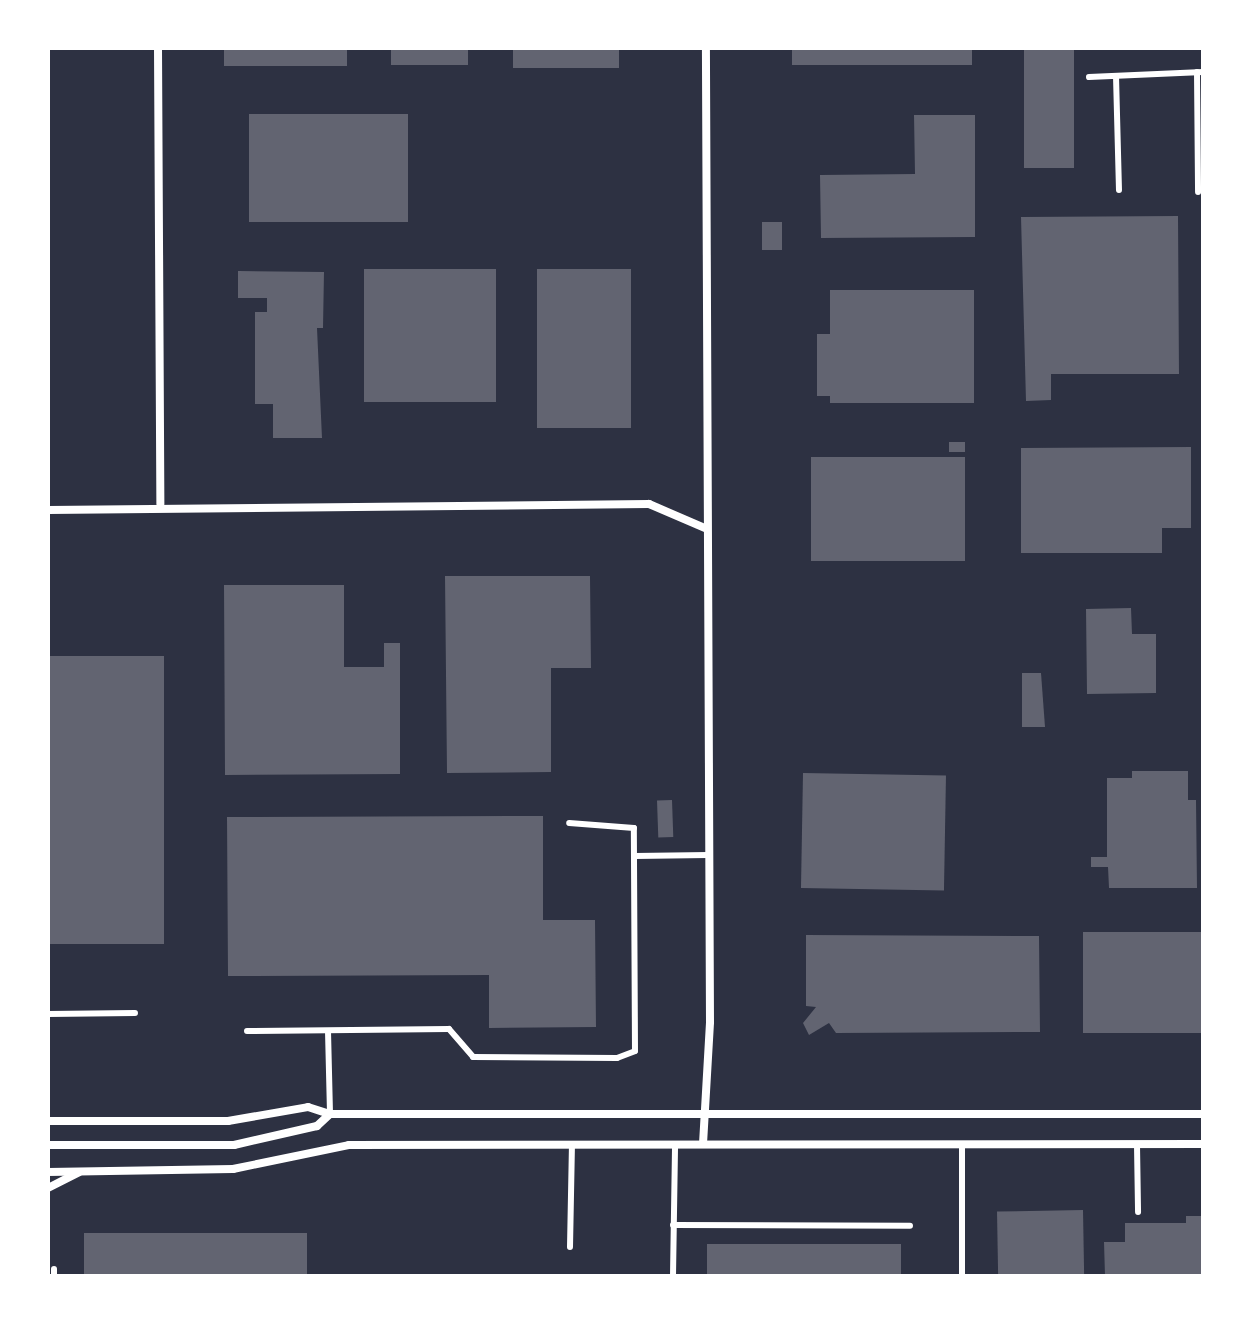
<!DOCTYPE html>
<html>
<head>
<meta charset="utf-8">
<style>
	body { margin:0 }
	#map { position:relative; width:1251px; height:1324px; overflow:hidden; background:#2d3142; font-family:"DejaVu Sans",sans-serif }
	div>[style] { position:absolute }
	.building>* { inset:0; background:#626471; transform-origin:0 0 }
	.service>* { height:6px; margin:-3px; padding:0 3px; transform-origin:3px; border-radius:3px; background:#fff }
	.minor>* { height:8px; margin:-4px; padding:0 4px; transform-origin:4px; border-radius:4px; background:#fff }
	span { translate:-50% -50%; white-space:nowrap; text-align:center; line-height:1.15; -webkit-text-stroke:6px #fff; paint-order:stroke }
	.frame { position:absolute; inset:0; border:50px solid #fff; pointer-events:none }
</style>
</head>
<body>
<div id="map">
	<div class="building">
		<div style="left:224px;top:48px;width:123px;height:18px"></div>
		<div style="left:391px;top:48px;width:77px;height:17px"></div>
		<div style="left:513px;top:48px;width:106px;height:20px"></div>
		<div style="left:792px;top:48px;width:180px;height:17px"></div>
		<div style="left:1024px;top:48px;width:50px;height:120px"></div>
		<div style="left:408px;top:114px;width:108px;height:159px;rotate:90deg"></div>
		<div style="clip-path:polygon(914px 115px,975px 115px,975px 237px,821px 238px,820px 175px,915px 174px)"></div>
		<div style="clip-path:polygon(1178px 216px,1179px 374px,1051px 374px,1051px 400px,1026px 401px,1021px 217px)"></div>
		<div style="left:762px;top:222px;width:20px;height:28px"></div>
		<div style="left:496px;top:269px;width:133px;height:132px;rotate:90deg"></div>
		<div style="left:537px;top:269px;width:94px;height:159px"></div>
		<div style="clip-path:polygon(238px 271px,324px 272px,323px 328px,317px 328px,322px 438px,273px 438px,273px 404px,255px 404px,255px 312px,267px 312px,267px 298px,238px 298px)"></div>
		<div style="clip-path:polygon(830px 290px,974px 290px,974px 403px,830px 403px,830px 396px,817px 396px,817px 334px,830px 334px)"></div>
		<div style="left:949px;top:442px;width:16px;height:10px"></div>
		<div style="clip-path:polygon(1191px 447px,1191px 528px,1162px 528px,1162px 553px,1021px 553px,1021px 448px)"></div>
		<div style="left:811px;top:457px;width:154px;height:104px"></div>
		<div style="clip-path:polygon(445px 576px,590px 576px,591px 668px,551px 668px,551px 772px,447px 773px)"></div>
		<div style="clip-path:polygon(224px 585px,344px 585px,344px 667px,384px 667px,384px 643px,400px 643px,400px 774px,225px 775px)"></div>
		<div style="clip-path:polygon(1131px 608px,1132px 634px,1156px 634px,1156px 693px,1087px 694px,1086px 609px)"></div>
		<div style="left:48px;top:656px;width:116px;height:288px"></div>
		<div style="clip-path:polygon(1022px 673px,1041px 673px,1045px 727px,1022px 727px)"></div>
		<div style="clip-path:polygon(1132px 771px,1188px 771px,1188px 800px,1196px 800px,1197px 888px,1109px 888px,1108px 867px,1091px 867px,1091px 857px,1107px 857px,1107px 778px,1132px 778px)"></div>
		<div style="left:803px;top:773px;width:143px;height:115px;rotate:1deg"></div>
		<div style="left:672px;top:800px;width:37px;height:15px;rotate:88deg"></div>
		<div style="clip-path:polygon(543px 816px,543px 920px,595px 920px,596px 1027px,489px 1028px,489px 975px,228px 976px,227px 817px)"></div>
		<div style="left:1083px;top:932px;width:120px;height:101px"></div>
		<div style="clip-path:polygon(806px 935px,1039px 936px,1040px 1032px,836px 1033px,829px 1023px,809px 1035px,803px 1023px,816px 1007px,806px 1006px)"></div>
		<div style="left:1083px;top:1210px;width:66px;height:86px;rotate:89deg"></div>
		<div style="clip-path:polygon(1186px 1216px,1201px 1216px,1203px 1276px,1105px 1276px,1104px 1242px,1125px 1242px,1125px 1223px,1186px 1223px)"></div>
		<div style="left:84px;top:1233px;width:223px;height:43px"></div>
		<div style="left:707px;top:1244px;width:194px;height:32px"></div>
	</div>
	<div class="service">
		<div style="left:1197px;top:72px;width:120px;rotate:89.5deg"></div>
		<div style="left:1116px;top:76px;width:114px;rotate:88.5deg"></div>
		<div style="left:1089px;top:77px;width:114px;rotate:-2.5deg"></div>
		<div style="left:635px;top:856px;width:73px;rotate:-0.8deg"></div>
		<div style="left:48px;top:1014px;width:87px;rotate:-0.7deg"></div>
		<div style="left:247px;top:1031px;width:202px;rotate:-0.6deg"></div>
		<div style="left:449px;top:1029px;width:37px;rotate:49deg"></div>
		<div style="left:473px;top:1057px;width:144px;rotate:0.4deg"></div>
		<div style="left:617px;top:1058px;width:19px;rotate:-21deg"></div>
		<div style="left:635px;top:1051px;width:223px;rotate:-90.3deg"></div>
		<div style="left:634px;top:828px;width:65px;rotate:-175.6deg"></div>
		<div style="left:328px;top:1031px;width:83px;rotate:88.6deg"></div>
		<div style="left:962px;top:1145px;width:131px;rotate:90deg"></div>
		<div style="left:1137px;top:1145px;width:67px;rotate:89.1deg"></div>
		<div style="left:673px;top:1225px;width:237px;rotate:0.2deg"></div>
		<div style="left:570px;top:1247px;width:103px;rotate:-88.9deg"></div>
		<div style="left:54px;top:1276px;width:7px;rotate:-90deg"></div>
		<div style="left:673px;top:1276px;width:132px;rotate:-89.1deg"></div>
	</div>
	<div class="minor">
		<div style="left:158px;top:48px;width:456px;rotate:89.7deg"></div>
		<div style="left:48px;top:510px;width:601px;rotate:-0.57deg"></div>
		<div style="left:649px;top:504px;width:63px;rotate:23.3deg"></div>
		<div style="left:48px;top:1121px;width:180px"></div>
		<div style="left:228px;top:1121px;width:81px;rotate:-9.9deg"></div>
		<div style="left:308px;top:1107px;width:23px;rotate:18deg"></div>
		<div style="left:330px;top:1114px;width:873px"></div>
		<div style="left:703px;top:1144px;width:122px;rotate:-86.7deg"></div>
		<div style="left:710px;top:1022px;width:974px;rotate:-90.24deg"></div>
		<div style="left:48px;top:1145px;width:186px"></div>
		<div style="left:234px;top:1145px;width:85px;rotate:-12.9deg"></div>
		<div style="left:317px;top:1126px;width:18px;rotate:-43deg"></div>
		<div style="left:48px;top:1172px;width:185px;rotate:-0.9deg"></div>
		<div style="left:233px;top:1169px;width:118px;rotate:-11.7deg"></div>
		<div style="left:349px;top:1145px;width:854px;rotate:-0.07deg"></div>
		<div style="left:48px;top:1188px;width:35px;rotate:-27deg"></div>
	</div>
	<div class="frame"></div>
</div>
</body>
</html>
